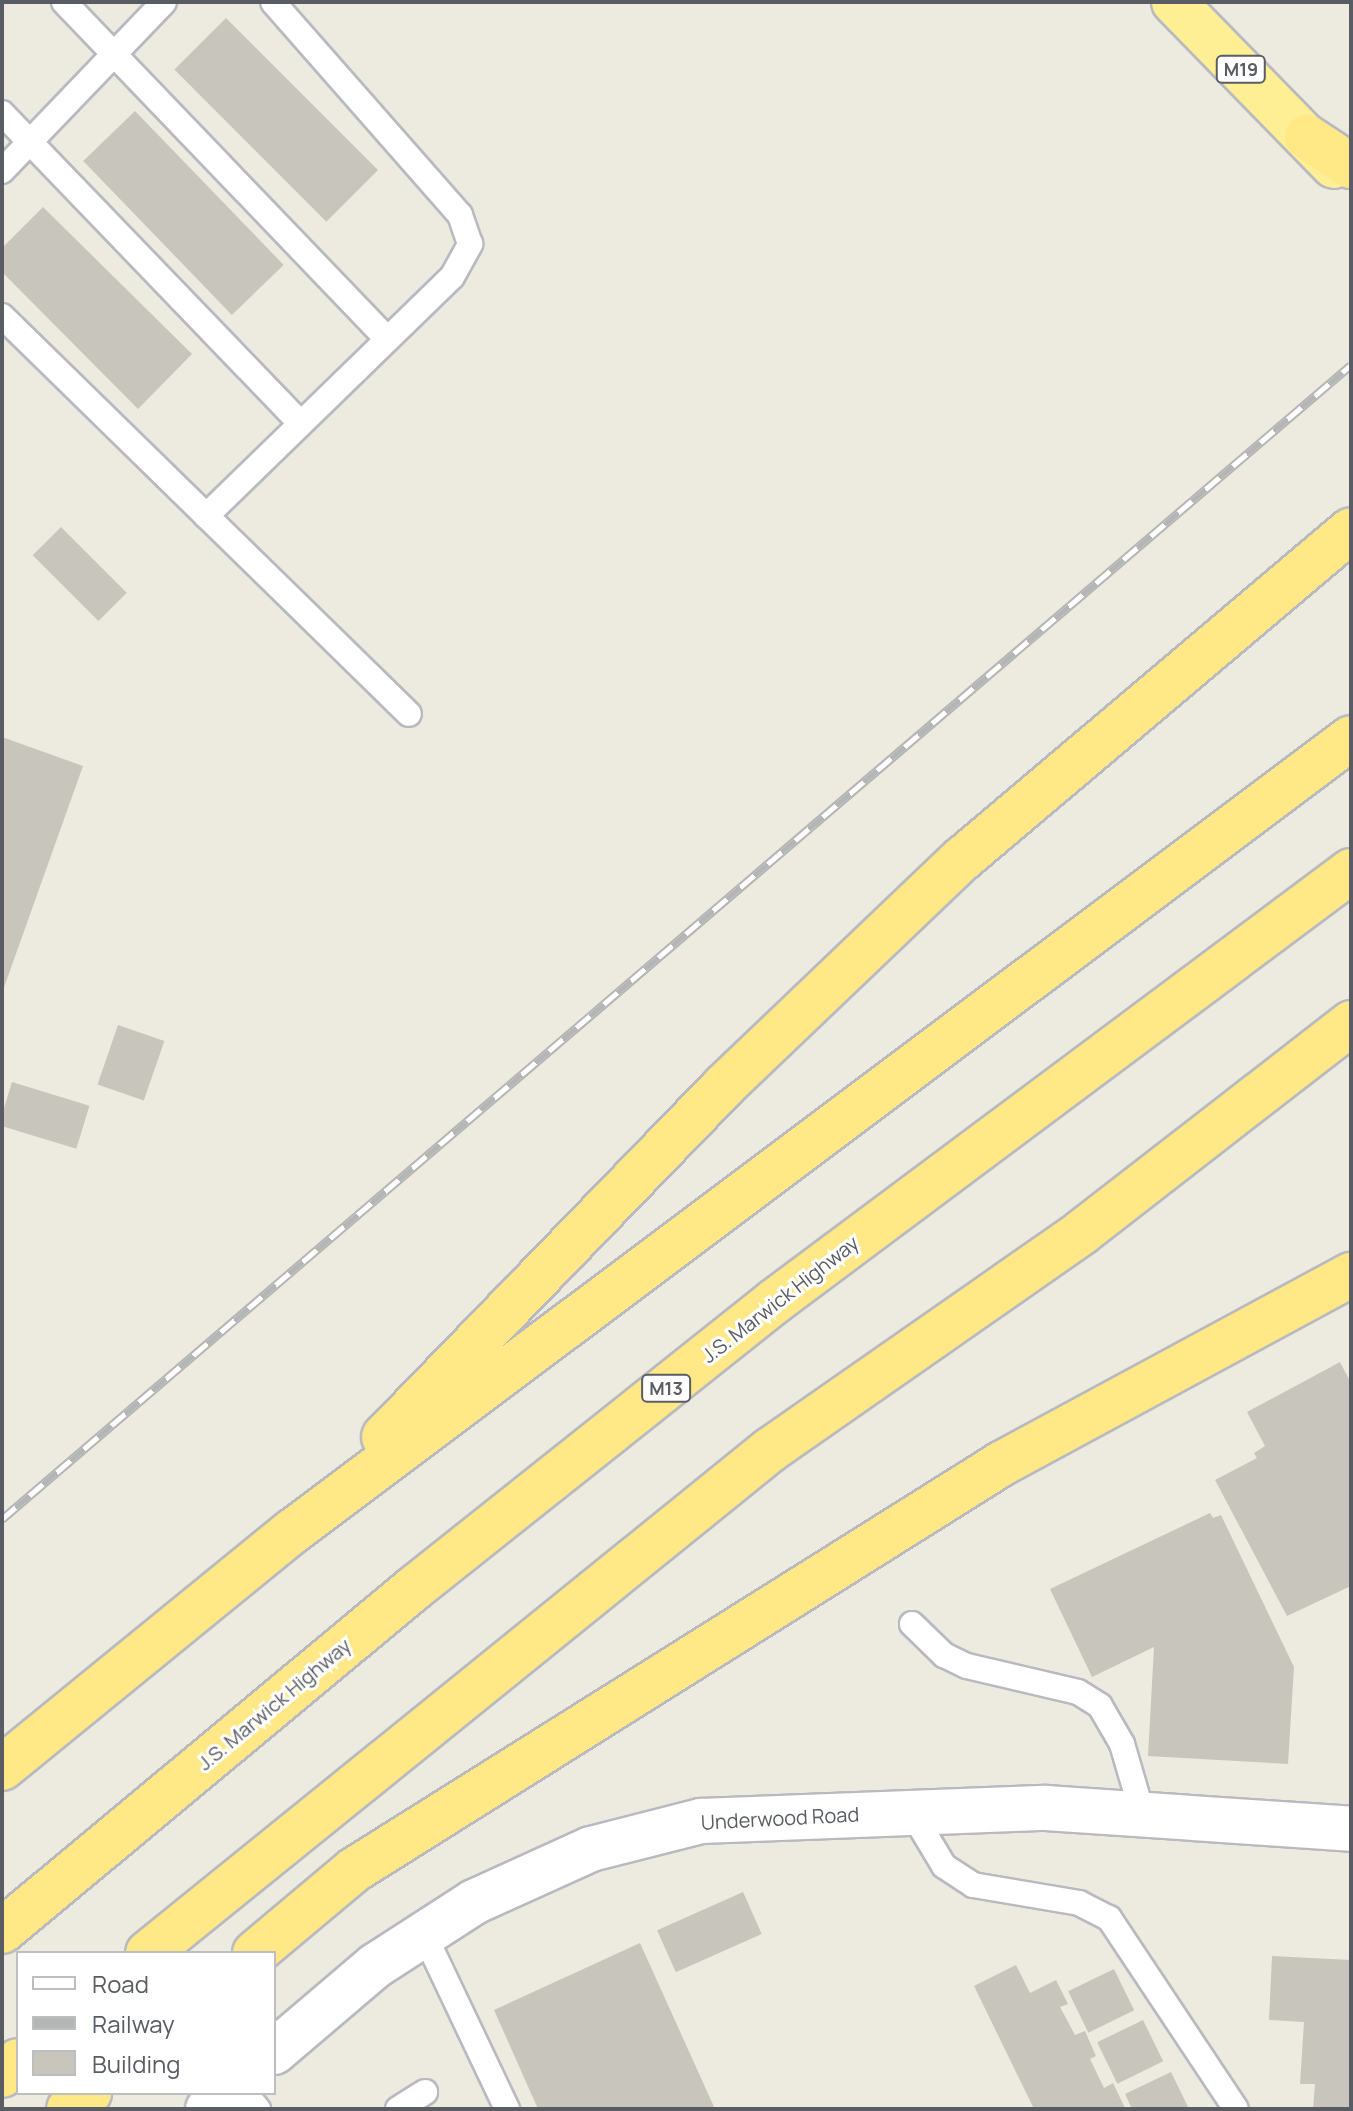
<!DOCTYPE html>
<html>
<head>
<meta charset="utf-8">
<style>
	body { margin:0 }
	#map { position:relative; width:1353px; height:2111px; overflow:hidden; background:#edebe0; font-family:Manrope,sans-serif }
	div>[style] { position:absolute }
	.building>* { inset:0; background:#c8c5bd; transform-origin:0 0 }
	.roads { filter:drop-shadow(2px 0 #b8bac0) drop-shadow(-2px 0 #b8bac0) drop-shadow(0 2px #b8bac0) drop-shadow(0 -2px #b8bac0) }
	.service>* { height:24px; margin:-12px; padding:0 12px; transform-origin:12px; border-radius:12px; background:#fff }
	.minor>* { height:44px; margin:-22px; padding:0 22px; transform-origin:22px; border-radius:22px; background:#fff }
	.trunk>* { height:44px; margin:-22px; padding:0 22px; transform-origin:22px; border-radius:22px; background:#ffef94 }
	.motorway>* { height:44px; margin:-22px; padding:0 22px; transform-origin:22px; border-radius:22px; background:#ffe885 }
	.rail>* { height:9px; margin-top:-4.5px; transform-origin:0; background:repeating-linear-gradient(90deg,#fff 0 18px,#b4b5b5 0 36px); box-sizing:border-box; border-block:2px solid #b4b5b5 }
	span { translate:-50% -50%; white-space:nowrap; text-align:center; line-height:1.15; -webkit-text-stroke:6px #fff; paint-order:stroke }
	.shield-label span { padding:2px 6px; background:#fff; border:2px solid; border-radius:6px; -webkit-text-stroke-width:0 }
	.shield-label { font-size:18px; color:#595c62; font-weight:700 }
	.street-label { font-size:20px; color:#595c62 }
	.frame { position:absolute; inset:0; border:4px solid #595c62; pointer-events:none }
	.legend { position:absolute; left:16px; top:1951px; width:260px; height:144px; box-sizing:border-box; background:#fff; border:2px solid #bdbec0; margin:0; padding:10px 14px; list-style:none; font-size:24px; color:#595c62 }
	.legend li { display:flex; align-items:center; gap:16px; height:40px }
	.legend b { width:40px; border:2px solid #bdbec0 }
</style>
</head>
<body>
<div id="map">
	<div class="building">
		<div style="left:226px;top:18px;width:215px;height:73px;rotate:45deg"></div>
		<div style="left:135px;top:111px;width:214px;height:72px;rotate:46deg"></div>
		<div style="clip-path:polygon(43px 207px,192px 354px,138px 409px,2px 272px,2px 248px)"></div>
		<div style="left:61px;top:527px;width:93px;height:40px;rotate:45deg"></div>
		<div style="clip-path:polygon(2px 737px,83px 766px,2px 993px)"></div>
		<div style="left:118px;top:1025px;width:49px;height:63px;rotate:19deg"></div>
		<div style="left:12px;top:1082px;width:81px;height:45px;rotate:17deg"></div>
		<div style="clip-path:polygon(1340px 1362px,1351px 1383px,1351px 1586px,1287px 1616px,1215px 1480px,1257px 1458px,1254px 1453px,1265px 1446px,1247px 1412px)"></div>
		<div style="clip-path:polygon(1210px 1513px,1213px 1518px,1221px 1515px,1294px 1667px,1288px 1764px,1148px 1756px,1154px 1647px,1092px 1677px,1050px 1589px)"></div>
		<div style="left:743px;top:1892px;width:46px;height:94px;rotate:66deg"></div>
		<div style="clip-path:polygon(640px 1943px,715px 2109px,538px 2109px,494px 2010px)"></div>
		<div style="clip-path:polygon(1272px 1956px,1351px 1960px,1351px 2109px,1313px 2109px,1315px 2084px,1300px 2084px,1304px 2022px,1269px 2020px)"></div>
		<div style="clip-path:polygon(1016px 1965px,1030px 1993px,1056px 1980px,1068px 2004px,1060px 2007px,1075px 2035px,1085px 2031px,1096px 2056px,1090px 2059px,1104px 2088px,1113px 2083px,1125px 2108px,1034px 2109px,974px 1986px)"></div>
		<div style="left:1114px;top:1969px;width:46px;height:51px;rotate:64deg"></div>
		<div style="left:1143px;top:2020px;width:46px;height:51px;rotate:64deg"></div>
		<div style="clip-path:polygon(1171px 2072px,1189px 2109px,1132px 2109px,1125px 2094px)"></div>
	</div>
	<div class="roads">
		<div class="service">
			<div style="left:64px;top:2px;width:465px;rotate:46.2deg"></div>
			<div style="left:2px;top:113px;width:430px;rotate:46.1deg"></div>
			<div style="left:2px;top:171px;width:234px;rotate:-46.2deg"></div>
			<div style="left:2px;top:316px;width:569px;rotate:44.36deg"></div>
			<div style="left:206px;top:516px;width:343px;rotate:-44.2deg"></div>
			<div style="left:452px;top:277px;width:38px;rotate:-61deg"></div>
			<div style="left:470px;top:244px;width:31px;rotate:-109deg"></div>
			<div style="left:460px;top:215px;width:283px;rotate:-131.3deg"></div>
			<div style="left:912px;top:1624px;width:45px;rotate:44.1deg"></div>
			<div style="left:944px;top:1655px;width:25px;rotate:26deg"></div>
			<div style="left:967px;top:1666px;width:114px;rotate:13.2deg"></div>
			<div style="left:1078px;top:1692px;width:26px;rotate:32deg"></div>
			<div style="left:1100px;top:1706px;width:44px;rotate:59.9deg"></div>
			<div style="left:1122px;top:1744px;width:75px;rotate:73.7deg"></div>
			<div style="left:911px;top:1811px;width:64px;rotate:59deg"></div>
			<div style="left:944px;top:1866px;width:35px;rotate:33deg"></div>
			<div style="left:973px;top:1885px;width:108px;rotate:9.6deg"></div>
			<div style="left:1079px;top:1903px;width:34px;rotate:27deg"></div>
			<div style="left:1109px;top:1918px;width:229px;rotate:56.4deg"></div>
			<div style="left:424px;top:1934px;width:194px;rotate:64.6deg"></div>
			<div style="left:245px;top:2093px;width:21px;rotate:51deg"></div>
			<div style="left:398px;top:2109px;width:32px;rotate:-32deg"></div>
		</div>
		<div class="minor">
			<div style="left:274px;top:2052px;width:133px;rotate:-40.4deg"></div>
			<div style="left:375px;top:1966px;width:118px;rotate:-32.9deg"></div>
			<div style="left:474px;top:1902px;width:128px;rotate:-24.4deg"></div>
			<div style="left:591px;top:1849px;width:114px;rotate:-14.3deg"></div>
			<div style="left:701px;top:1821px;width:345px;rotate:-2.2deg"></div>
			<div style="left:1046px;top:1808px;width:306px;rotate:3.9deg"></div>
			<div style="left:208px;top:2109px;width:24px;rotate:-42deg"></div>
		</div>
		<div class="trunk">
			<div style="left:1174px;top:2px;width:229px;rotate:45.7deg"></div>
		</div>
		<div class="motorway">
			<div style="left:1307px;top:137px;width:53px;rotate:33.4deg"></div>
			<div style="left:384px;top:1437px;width:487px;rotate:-45.9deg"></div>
			<div style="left:723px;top:1087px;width:330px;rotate:-43.7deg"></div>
			<div style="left:962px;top:859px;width:509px;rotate:-40.22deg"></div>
			<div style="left:2px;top:1768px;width:375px;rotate:-39.2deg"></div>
			<div style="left:293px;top:1531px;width:1322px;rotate:-36.85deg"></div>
			<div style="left:2px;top:1931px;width:535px;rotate:-39.76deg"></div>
			<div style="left:413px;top:1589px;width:463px;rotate:-38.5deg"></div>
			<div style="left:775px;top:1301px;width:719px;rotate:-36.74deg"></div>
			<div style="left:148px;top:1953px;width:800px;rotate:-38.96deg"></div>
			<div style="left:770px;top:1450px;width:381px;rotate:-34.9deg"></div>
			<div style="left:1082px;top:1232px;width:341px;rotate:-37.8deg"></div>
			<div style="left:255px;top:1953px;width:129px;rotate:-40deg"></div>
			<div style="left:354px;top:1870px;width:764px;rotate:-32.11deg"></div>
			<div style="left:1001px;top:1464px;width:398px;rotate:-28.4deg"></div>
			<div style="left:2px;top:2075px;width:21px;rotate:-41deg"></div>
			<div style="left:69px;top:2109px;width:26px;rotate:-39deg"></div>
		</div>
	</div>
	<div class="rail">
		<div style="left:2px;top:1519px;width:1775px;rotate:-40.55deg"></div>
	</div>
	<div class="shield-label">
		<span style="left:1241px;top:69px">M19</span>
		<span style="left:666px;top:1388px">M13</span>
	</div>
	<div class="street-label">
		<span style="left:780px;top:1299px;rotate:-38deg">J.S. Marwick Highway</span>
		<span style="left:274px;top:1704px;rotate:-40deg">J.S. Marwick Highway</span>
		<span style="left:780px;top:1818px;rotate:-3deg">Underwood Road</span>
	</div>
	<div class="frame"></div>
	<ul class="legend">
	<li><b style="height:10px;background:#fff"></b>Road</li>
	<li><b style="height:10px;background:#b4b5b5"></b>Railway</li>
	<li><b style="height:22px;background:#c8c5bd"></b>Building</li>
	</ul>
</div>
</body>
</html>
